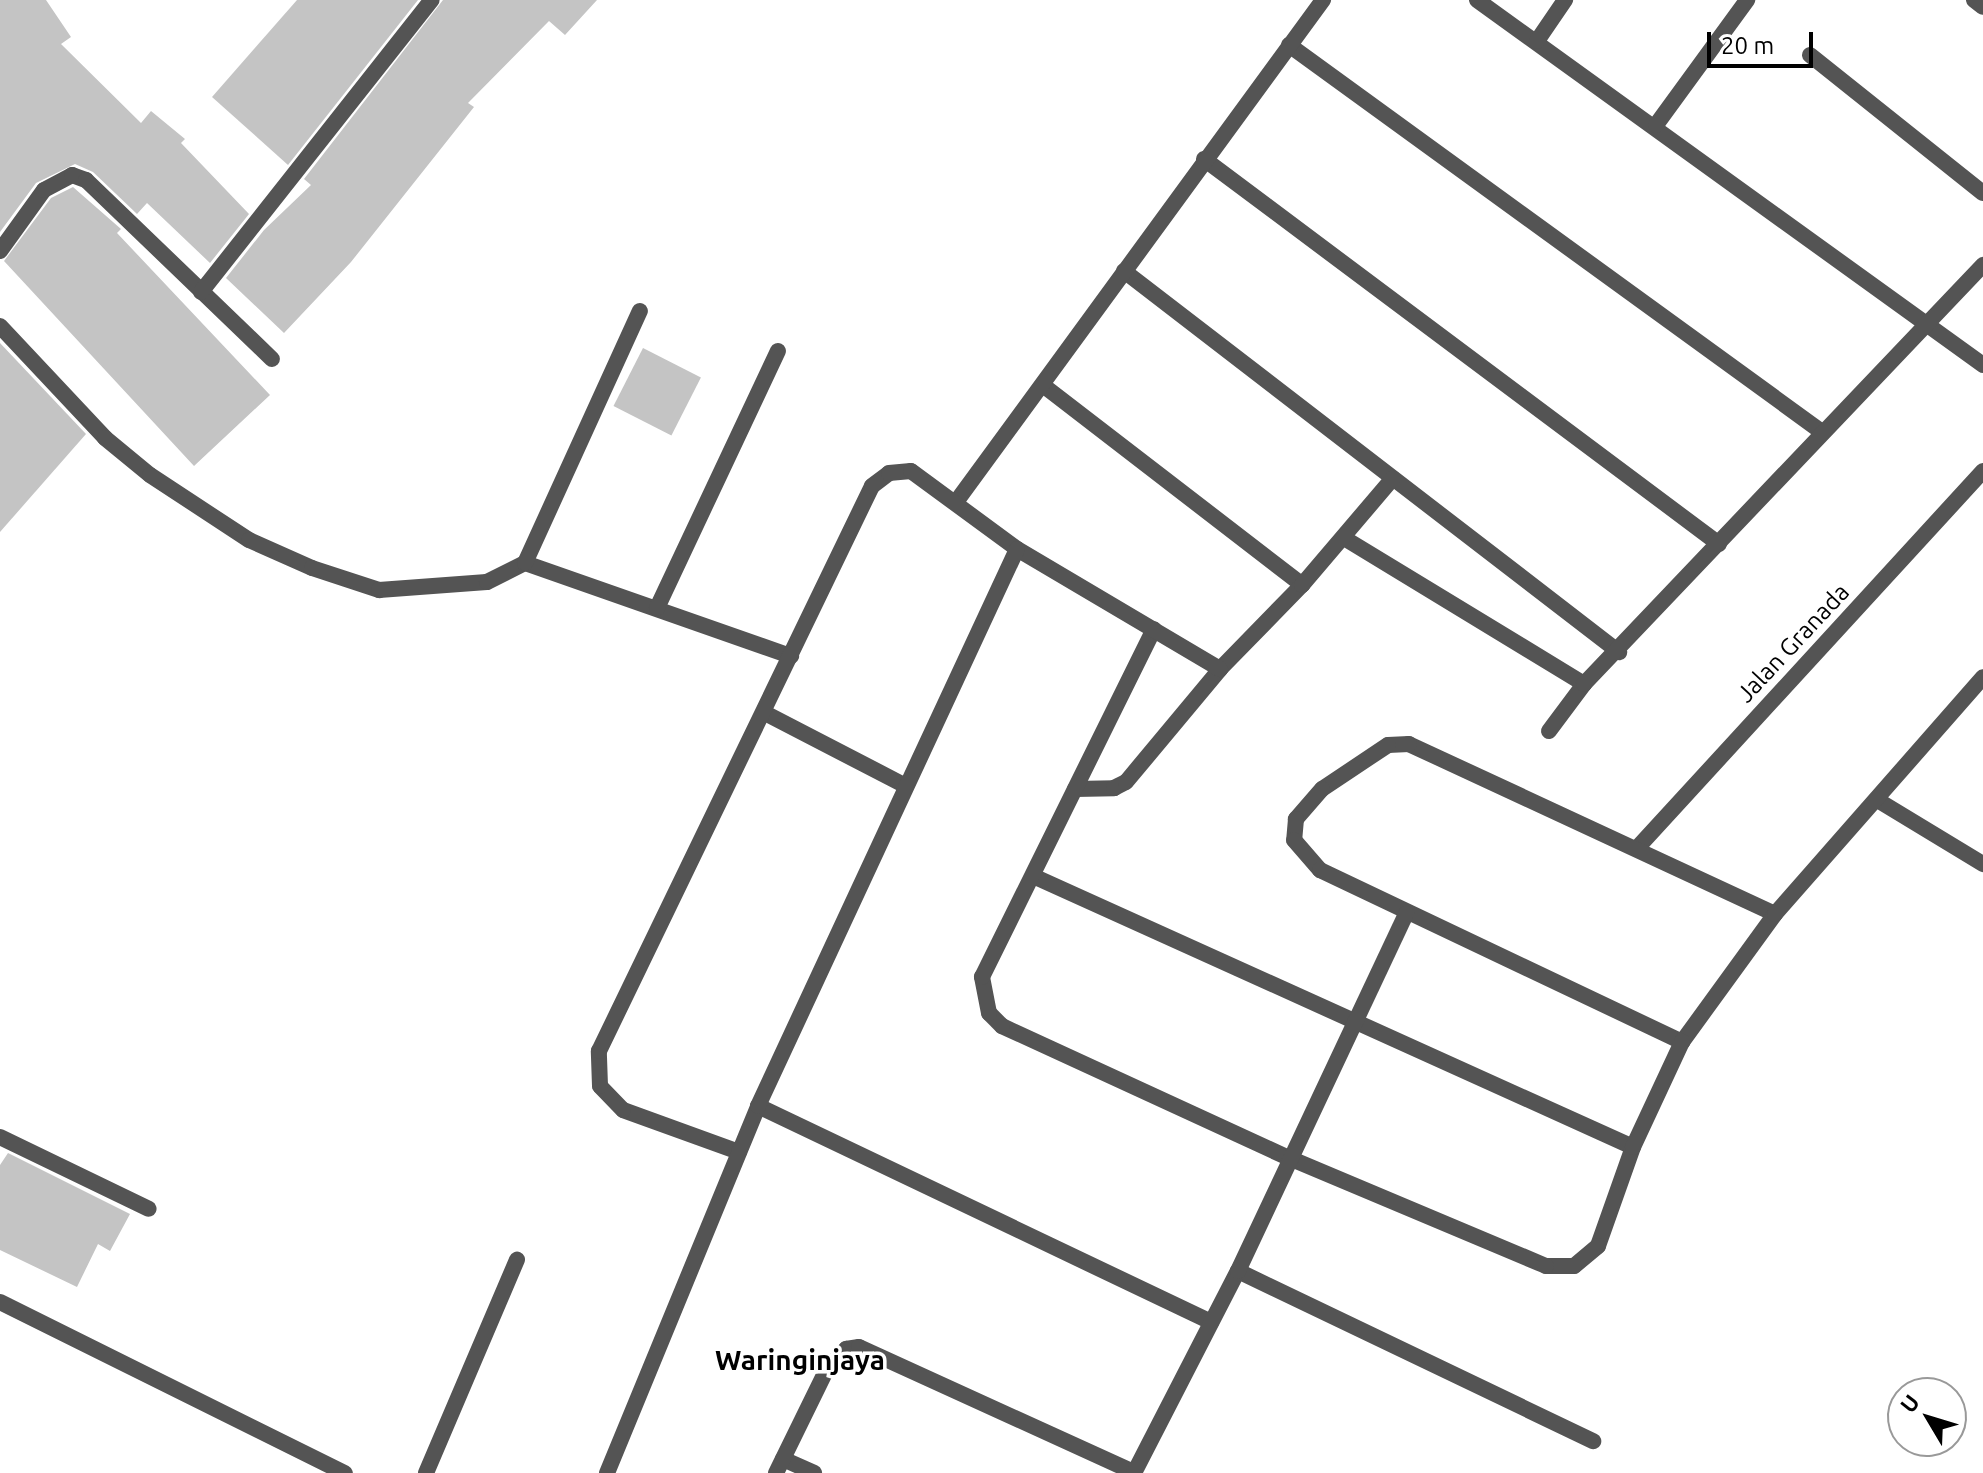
<!DOCTYPE html>
<html>
<head>
<meta charset="utf-8">
<style>
	body { margin:0 }
	#map { position:relative; width:1983px; height:1473px; overflow:hidden; background:#fff; font-family:Ubuntu,sans-serif }
	div>[style] { position:absolute }
	.building>* { inset:0; background:#c4c4c4; transform-origin:0 0 }
	.minor>* { height:16px; margin:-8px; padding:0 8px; transform-origin:8px; border-radius:8px; background:#545454 }
	span { translate:-50% -50%; white-space:nowrap; text-align:center; line-height:1.15; -webkit-text-stroke:7px #fff; paint-order:stroke }
	.street-label { font-size:24px; color:#000 }
	.quarter-label { font-size:28px; color:#000; font-weight:700 }
	.north { position:absolute; left:1887px; top:1377px; width:80px; height:80px; box-sizing:border-box; background:#fff; border:2px solid #999; border-radius:50%; rotate:308deg; font-size:22px; font-weight:700; line-height:32px; text-align:center; color:#000 }
	.north::after { content:''; display:block; margin:auto; width:28px; height:36px; background:#000; clip-path:polygon(50% 0,100% 100%,50% 72%,0 100%) }
	.scale { position:absolute; left:1707px; top:32px; width:106px; height:36px; box-sizing:border-box; border:4px solid #000; border-top:0; padding-left:10px; font-size:24px; line-height:28px; white-space:nowrap; color:#000; -webkit-text-stroke:6px #fff; paint-order:stroke }
</style>
</head>
<body>
<div id="map">
	<div class="building">
		<div style="clip-path:polygon(0 0,46px 0,71px 37px,61px 44px,141px 123px,151px 111px,185px 139px,181px 143px,249px 214px,210px 263px,147px 203px,137px 214px,93px 172px,75px 164px,36px 183px,0 232px)"></div>
		<div style="clip-path:polygon(297px 0,418px 0,288px 165px,212px 97px)"></div>
		<div style="clip-path:polygon(443px 0,597px 0,565px 35px,549px 21px,468px 103px,474px 107px,351px 262px,284px 333px,226px 278px,264px 230px,311px 185px,304px 179px)"></div>
		<div style="clip-path:polygon(73px 187px,121px 229px,117px 233px,270px 395px,194px 466px,4px 261px,51px 198px)"></div>
		<div style="clip-path:polygon(0 343px,86px 434px,0 532px)"></div>
		<div style="left:643px;top:348px;width:65px;height:65px;rotate:27deg"></div>
		<div style="clip-path:polygon(8px 1153px,130px 1214px,110px 1251px,98px 1244px,77px 1287px,0 1250px,0 1165px)"></div>
	</div>
	<div class="minor">
		<div style="left:1477px;top:0;width:624px;rotate:35.8deg"></div>
		<div style="left:1974px;top:0;width:11px;rotate:38deg"></div>
		<div style="left:1537px;top:41px;width:50px;rotate:-55.7deg"></div>
		<div style="left:1289px;top:45px;width:659px;rotate:35.98deg"></div>
		<div style="left:1810px;top:55px;width:221px;rotate:38.6deg"></div>
		<div style="left:1656px;top:125px;width:155px;rotate:-53.9deg"></div>
		<div style="left:1204px;top:159px;width:643px;rotate:36.78deg"></div>
		<div style="left:0;top:251px;width:75px;rotate:-54.2deg"></div>
		<div style="left:44px;top:190px;width:32px;rotate:-28deg"></div>
		<div style="left:72px;top:175px;width:15px;rotate:20deg"></div>
		<div style="left:86px;top:180px;width:258px;rotate:43.9deg"></div>
		<div style="left:1124px;top:271px;width:625px;rotate:37.59deg"></div>
		<div style="left:201px;top:292px;width:372px;rotate:-51.7deg"></div>
		<div style="left:0;top:326px;width:154px;rotate:46.8deg"></div>
		<div style="left:105px;top:438px;width:58px;rotate:39.4deg"></div>
		<div style="left:150px;top:475px;width:118px;rotate:33.3deg"></div>
		<div style="left:249px;top:540px;width:69px;rotate:24deg"></div>
		<div style="left:312px;top:568px;width:71px;rotate:18.2deg"></div>
		<div style="left:379px;top:590px;width:108px;rotate:-4.2deg"></div>
		<div style="left:487px;top:582px;width:42px;rotate:-26.6deg"></div>
		<div style="left:525px;top:563px;width:282px;rotate:19.3deg"></div>
		<div style="left:1044px;top:386px;width:326px;rotate:37.6deg"></div>
		<div style="left:956px;top:502px;width:622px;rotate:-53.83deg"></div>
		<div style="left:1344px;top:538px;width:281px;rotate:31.3deg"></div>
		<div style="left:525px;top:563px;width:277px;rotate:-65.5deg"></div>
		<div style="left:657px;top:608px;width:284px;rotate:-64.8deg"></div>
		<div style="left:765px;top:713px;width:157px;rotate:27.4deg"></div>
		<div style="left:1549px;top:731px;width:59px;rotate:-53.3deg"></div>
		<div style="left:1584px;top:684px;width:579px;rotate:-46.4deg"></div>
		<div style="left:1075px;top:789px;width:39px;rotate:-1deg"></div>
		<div style="left:1114px;top:788px;width:13px;rotate:-27deg"></div>
		<div style="left:1126px;top:782px;width:147px;rotate:-50.2deg"></div>
		<div style="left:1220px;top:669px;width:117px;rotate:-45.7deg"></div>
		<div style="left:1302px;top:585px;width:140px;rotate:-49.6deg"></div>
		<div style="left:1879px;top:801px;width:122px;rotate:31.2deg"></div>
		<div style="left:1639px;top:846px;width:509px;rotate:-47.47deg"></div>
		<div style="left:1033px;top:876px;width:658px;rotate:24.31deg"></div>
		<div style="left:1633px;top:1147px;width:105px;rotate:109.5deg"></div>
		<div style="left:1598px;top:1246px;width:31px;rotate:140deg"></div>
		<div style="left:1574px;top:1266px;width:28px;rotate:180deg"></div>
		<div style="left:1546px;top:1266px;width:277px;rotate:-157.2deg"></div>
		<div style="left:1291px;top:1159px;width:318px;rotate:-155.3deg"></div>
		<div style="left:1002px;top:1026px;width:18px;rotate:-135deg"></div>
		<div style="left:989px;top:1013px;width:37px;rotate:-101deg"></div>
		<div style="left:982px;top:977px;width:388px;rotate:-63.7deg"></div>
		<div style="left:1775px;top:914px;width:404px;rotate:-155.1deg"></div>
		<div style="left:1409px;top:744px;width:21px;rotate:177deg"></div>
		<div style="left:1388px;top:745px;width:79px;rotate:146.3deg"></div>
		<div style="left:1322px;top:789px;width:40px;rotate:131deg"></div>
		<div style="left:1296px;top:819px;width:21px;rotate:95deg"></div>
		<div style="left:1294px;top:840px;width:40px;rotate:49deg"></div>
		<div style="left:1320px;top:870px;width:401px;rotate:25.4deg"></div>
		<div style="left:1682px;top:1042px;width:158px;rotate:-54deg"></div>
		<div style="left:1775px;top:914px;width:315px;rotate:-48.7deg"></div>
		<div style="left:758px;top:1106px;width:502px;rotate:25.49deg"></div>
		<div style="left:0;top:1137px;width:165px;rotate:25.8deg"></div>
		<div style="left:1633px;top:1147px;width:116px;rotate:-65deg"></div>
		<div style="left:739px;top:1152px;width:123px;rotate:-160.1deg"></div>
		<div style="left:623px;top:1110px;width:33px;rotate:-134deg"></div>
		<div style="left:600px;top:1086px;width:35px;rotate:-92deg"></div>
		<div style="left:599px;top:1051px;width:627px;rotate:-64.21deg"></div>
		<div style="left:872px;top:486px;width:21px;rotate:-37deg"></div>
		<div style="left:889px;top:473px;width:22px;rotate:-5deg"></div>
		<div style="left:911px;top:471px;width:132px;rotate:36.3deg"></div>
		<div style="left:1017px;top:549px;width:236px;rotate:30.6deg"></div>
		<div style="left:1238px;top:1271px;width:394px;rotate:25.6deg"></div>
		<div style="left:0;top:1302px;width:385px;rotate:26.4deg"></div>
		<div style="left:783px;top:1459px;width:34px;rotate:24deg"></div>
		<div style="left:426px;top:1473px;width:232px;rotate:-66.9deg"></div>
		<div style="left:607px;top:1473px;width:397px;rotate:-67.6deg"></div>
		<div style="left:758px;top:1106px;width:614px;rotate:-65.06deg"></div>
		<div style="left:776px;top:1473px;width:116px;rotate:-63.9deg"></div>
		<div style="left:827px;top:1369px;width:28px;rotate:-46deg"></div>
		<div style="left:846px;top:1349px;width:13px;rotate:-9deg"></div>
		<div style="left:859px;top:1347px;width:303px;rotate:24.5deg"></div>
		<div style="left:1134px;top:1473px;width:227px;rotate:-62.8deg"></div>
		<div style="left:1238px;top:1271px;width:395px;rotate:-64.8deg"></div>
	</div>
	<div class="street-label">
		<span style="left:1793px;top:643px;rotate:-47deg">Jalan Granada</span>
	</div>
	<div class="quarter-label">
		<span style="left:800px;top:1360px">Waringinjaya</span>
	</div>
	<div class="north">U</div>
	<div class="scale">20 m</div>
</div>
</body>
</html>
